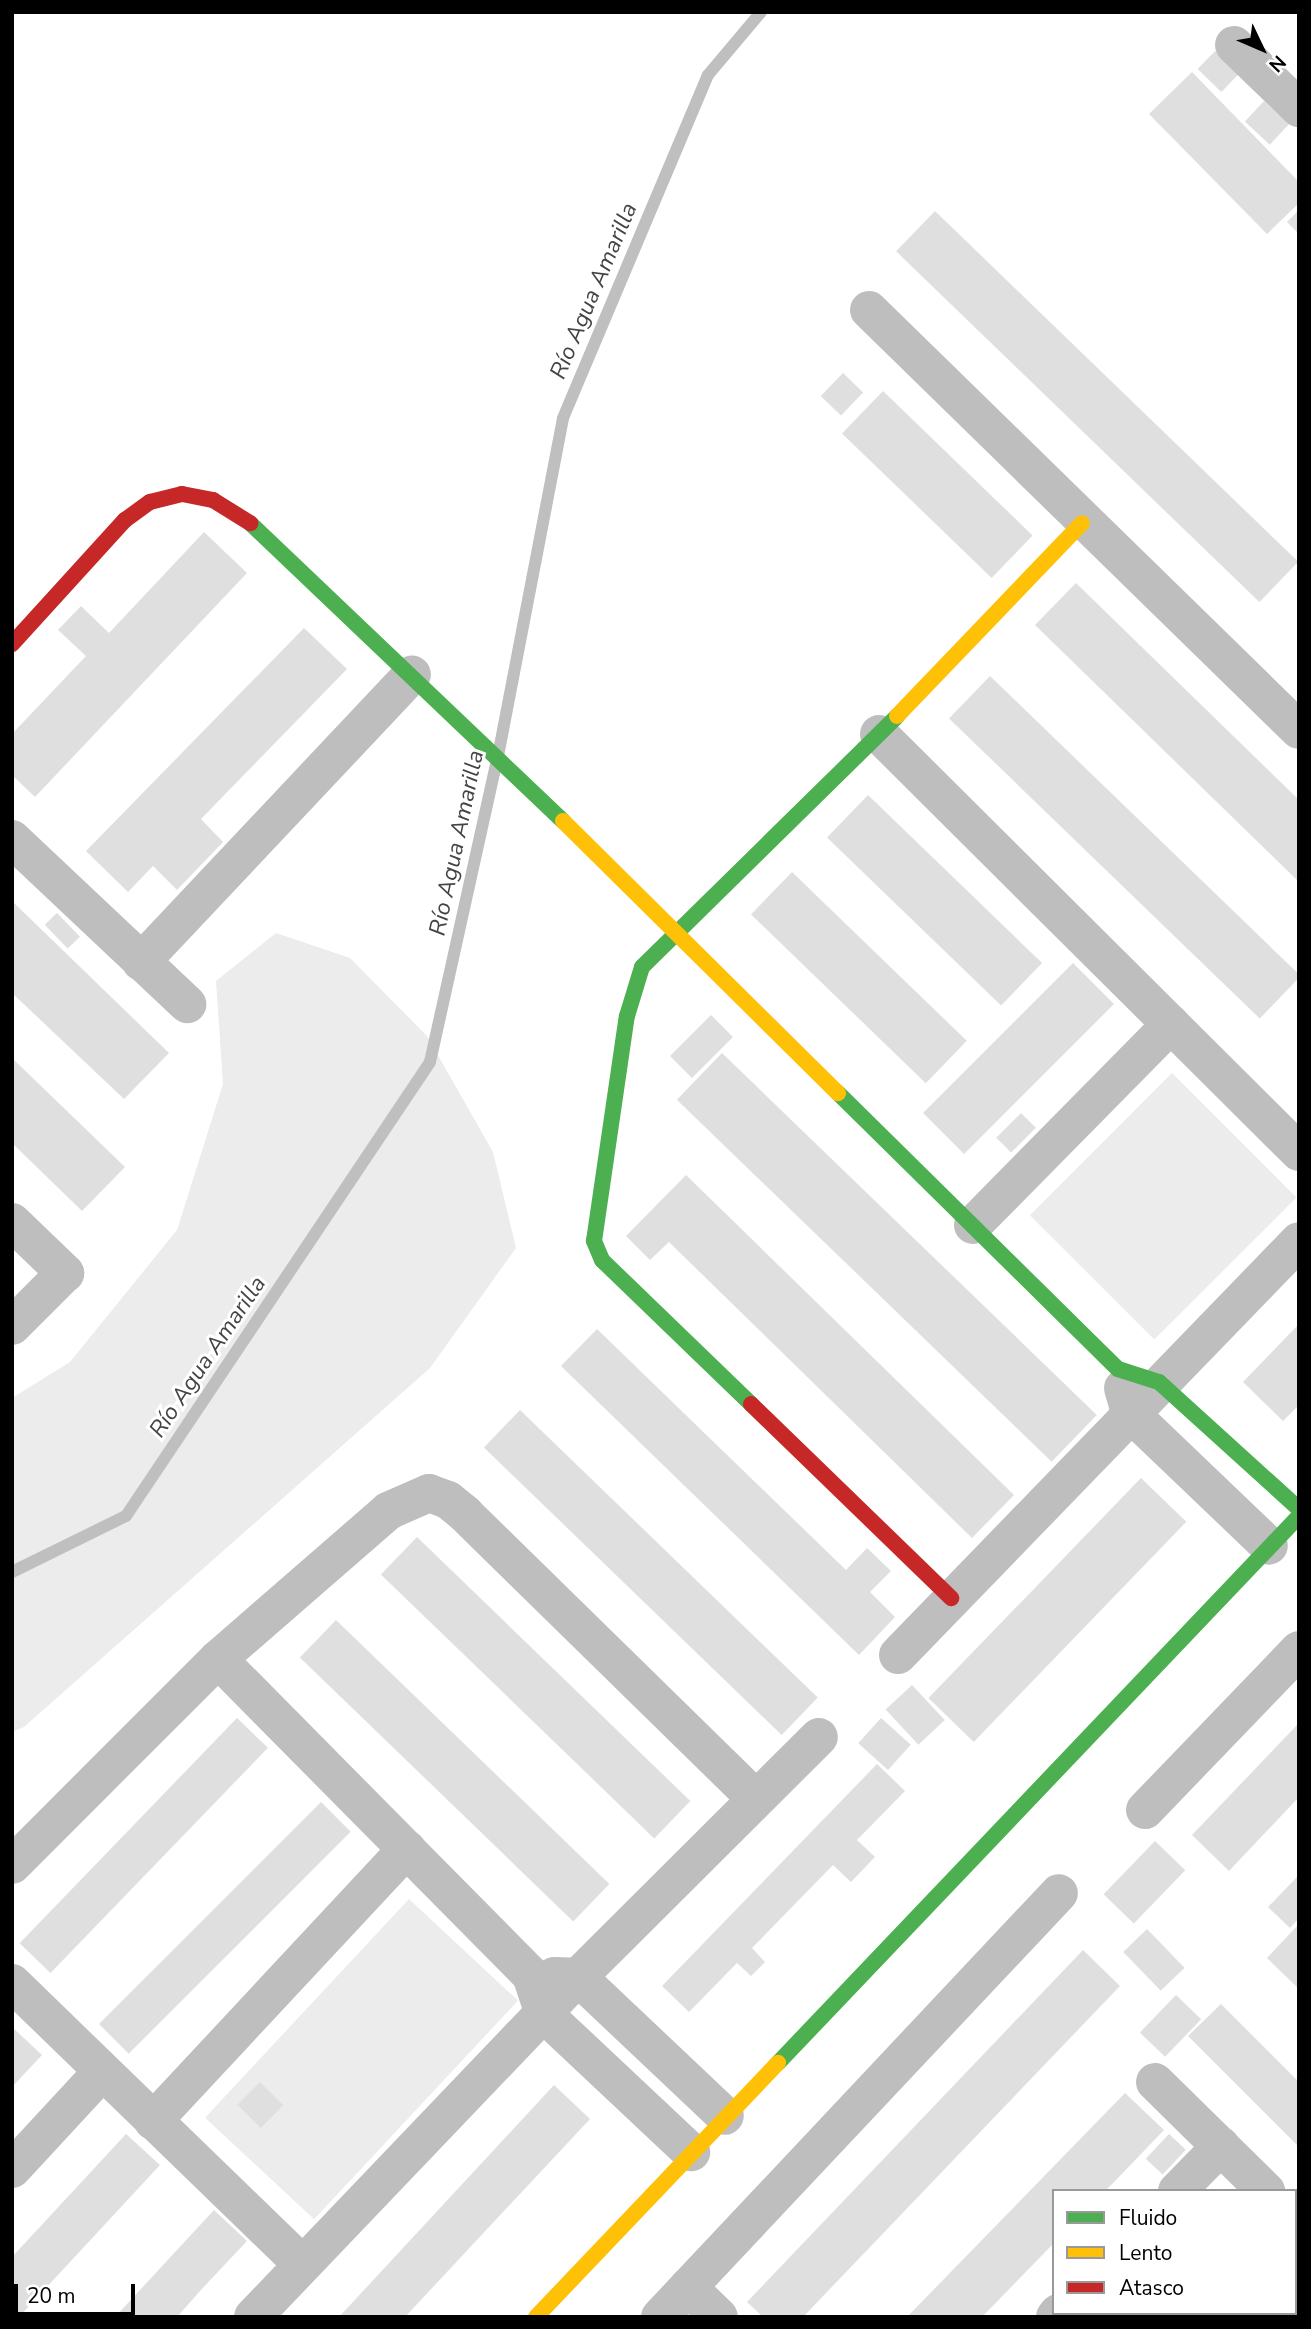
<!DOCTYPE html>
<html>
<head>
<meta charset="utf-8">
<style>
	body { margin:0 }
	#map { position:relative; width:1311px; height:2329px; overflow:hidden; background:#fff; font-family:"Nunito Sans",sans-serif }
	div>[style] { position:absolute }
	.green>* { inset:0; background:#ececec; transform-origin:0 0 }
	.stream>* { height:12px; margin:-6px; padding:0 6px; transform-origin:6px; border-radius:6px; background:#bfbfbf }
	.building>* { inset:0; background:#dfdfdf; transform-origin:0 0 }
	.street>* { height:38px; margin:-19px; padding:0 19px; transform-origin:19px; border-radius:19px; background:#bebebe }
	.fast>* { height:16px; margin:-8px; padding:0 8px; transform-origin:8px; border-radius:8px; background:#4caf50 }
	.slow>* { height:16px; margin:-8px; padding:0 8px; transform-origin:8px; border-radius:8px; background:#ffc107 }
	.jam>* { height:16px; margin:-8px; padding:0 8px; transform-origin:8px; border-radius:8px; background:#c62828 }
	span { translate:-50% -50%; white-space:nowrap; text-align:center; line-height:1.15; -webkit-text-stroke:6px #fff; paint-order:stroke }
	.water-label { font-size:23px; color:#444; font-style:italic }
	.frame { position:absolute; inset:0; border:14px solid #000; pointer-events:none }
	.legend { position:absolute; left:1052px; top:2189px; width:245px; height:126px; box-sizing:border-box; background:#fff; border:2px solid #999; margin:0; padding:9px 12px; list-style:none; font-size:21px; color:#000 }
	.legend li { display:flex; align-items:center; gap:14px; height:35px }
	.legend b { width:35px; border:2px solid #999 }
	.north { position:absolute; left:1227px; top:14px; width:70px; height:70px; -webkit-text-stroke:5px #fff; paint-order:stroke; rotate:134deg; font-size:19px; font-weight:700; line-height:28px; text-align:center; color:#000 }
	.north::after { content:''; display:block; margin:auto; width:24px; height:32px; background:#000; clip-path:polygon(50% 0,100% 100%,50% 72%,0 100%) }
	.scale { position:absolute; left:14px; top:2284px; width:121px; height:32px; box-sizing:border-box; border:4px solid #000; border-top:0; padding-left:9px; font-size:21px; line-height:24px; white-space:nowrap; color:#000; -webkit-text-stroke:5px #fff; paint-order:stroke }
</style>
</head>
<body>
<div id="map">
	<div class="green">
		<div style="clip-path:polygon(276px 933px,350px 958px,427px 1036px,493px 1152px,516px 1248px,430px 1368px,24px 1727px,12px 1732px,12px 1398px,70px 1362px,177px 1230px,223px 1084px,216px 981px)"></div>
		<div style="left:1172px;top:1073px;width:176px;height:201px;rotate:45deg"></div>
		<div style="left:409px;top:1899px;width:149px;height:299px;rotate:43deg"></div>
	</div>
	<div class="stream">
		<div style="left:12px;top:1572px;width:127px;rotate:-26.2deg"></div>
		<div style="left:126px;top:1516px;width:546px;rotate:-56.19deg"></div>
		<div style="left:430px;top:1062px;width:313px;rotate:-77.5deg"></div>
		<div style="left:498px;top:756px;width:344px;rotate:-79.1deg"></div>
		<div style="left:563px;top:418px;width:372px;rotate:-67.1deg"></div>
		<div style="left:708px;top:75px;width:82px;rotate:-49.9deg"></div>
	</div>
	<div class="building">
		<div style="left:1215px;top:51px;width:33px;height:25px;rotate:44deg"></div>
		<div style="clip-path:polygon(1192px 72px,1299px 182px,1299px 203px,1267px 234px,1149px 114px)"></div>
		<div style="left:1264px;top:101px;width:34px;height:28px;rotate:43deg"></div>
		<div style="clip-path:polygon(1299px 210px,1299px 234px,1287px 222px)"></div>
		<div style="left:935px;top:211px;width:505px;height:56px;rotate:44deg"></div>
		<div style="left:843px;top:373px;width:28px;height:32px;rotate:44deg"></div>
		<div style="left:883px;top:391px;width:208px;height:59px;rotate:44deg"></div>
		<div style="clip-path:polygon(204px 532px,247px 573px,35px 797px,12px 775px,12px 734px,86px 656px,58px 630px,81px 606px,109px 633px)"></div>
		<div style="clip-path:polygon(1076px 583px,1299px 800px,1299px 882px,1035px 625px)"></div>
		<div style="clip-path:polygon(304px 628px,347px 669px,201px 819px,223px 842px,177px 890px,153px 866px,128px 892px,86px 851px)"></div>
		<div style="left:990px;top:676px;width:432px;height:59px;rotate:44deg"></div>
		<div style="left:868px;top:795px;width:242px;height:59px;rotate:44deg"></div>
		<div style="left:792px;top:872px;width:243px;height:59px;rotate:44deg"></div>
		<div style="clip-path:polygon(12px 901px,169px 1053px,124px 1099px,12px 993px)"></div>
		<div style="left:57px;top:913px;width:33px;height:17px;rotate:46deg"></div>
		<div style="left:1073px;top:963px;width:58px;height:212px;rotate:45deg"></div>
		<div style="left:711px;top:1015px;width:31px;height:58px;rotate:45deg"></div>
		<div style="left:722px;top:1053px;width:521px;height:65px;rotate:44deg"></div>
		<div style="clip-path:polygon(12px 1058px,125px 1167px,82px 1211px,12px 1143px)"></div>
		<div style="left:1021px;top:1113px;width:21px;height:35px;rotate:45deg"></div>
		<div style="clip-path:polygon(686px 1175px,1014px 1495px,972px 1538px,669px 1242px,650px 1260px,626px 1236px)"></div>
		<div style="clip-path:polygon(1299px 1324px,1299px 1405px,1283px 1421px,1243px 1382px)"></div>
		<div style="clip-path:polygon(597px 1329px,846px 1570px,867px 1548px,891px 1571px,870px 1592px,895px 1617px,859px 1655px,561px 1366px)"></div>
		<div style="left:520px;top:1410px;width:414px;height:52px;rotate:44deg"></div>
		<div style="left:1141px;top:1478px;width:63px;height:306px;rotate:44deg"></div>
		<div style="left:417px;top:1537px;width:380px;height:52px;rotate:44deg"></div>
		<div style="left:336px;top:1620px;width:380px;height:52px;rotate:44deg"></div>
		<div style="left:912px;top:1685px;width:48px;height:36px;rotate:47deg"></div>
		<div style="left:237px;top:1718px;width:43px;height:313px;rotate:44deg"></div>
		<div style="left:881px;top:1718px;width:40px;height:34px;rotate:42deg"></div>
		<div style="clip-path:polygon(1299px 1723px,1299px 1797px,1229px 1871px,1192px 1835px)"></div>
		<div style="clip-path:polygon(877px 1764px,905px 1791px,857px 1840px,875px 1857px,851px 1882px,833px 1865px,752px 1948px,765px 1962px,751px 1976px,737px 1963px,689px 2012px,662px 1986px)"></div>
		<div style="left:321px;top:1802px;width:42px;height:314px;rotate:45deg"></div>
		<div style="left:1155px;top:1841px;width:42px;height:74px;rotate:44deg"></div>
		<div style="clip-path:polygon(1299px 1875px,1299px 1918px,1290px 1928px,1268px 1907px)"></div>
		<div style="clip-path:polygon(1299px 1924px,1299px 1989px,1267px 1958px)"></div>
		<div style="left:1147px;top:1929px;width:54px;height:33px;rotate:46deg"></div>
		<div style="clip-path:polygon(1083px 1950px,1120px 1986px,803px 2317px,763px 2317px,747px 2302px)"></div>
		<div style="left:1176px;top:1995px;width:35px;height:52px;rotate:44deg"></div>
		<div style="clip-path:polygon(1221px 2004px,1299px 2082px,1299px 2147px,1188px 2036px)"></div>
		<div style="clip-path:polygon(12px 2027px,42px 2055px,12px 2087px)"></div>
		<div style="left:260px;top:2082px;width:33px;height:32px;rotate:45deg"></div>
		<div style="clip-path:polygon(554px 2085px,590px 2119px,405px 2317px,339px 2317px)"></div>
		<div style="clip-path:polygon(1125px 2093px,1164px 2130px,1117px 2179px,1105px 2191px,1054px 2191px,1054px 2243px,982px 2317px,907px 2317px)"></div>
		<div style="clip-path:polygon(126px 2134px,160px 2165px,19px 2317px,12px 2317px,12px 2257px)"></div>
		<div style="left:1169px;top:2134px;width:23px;height:34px;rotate:43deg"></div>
		<div style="clip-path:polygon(214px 2210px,247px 2241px,200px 2291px,177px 2317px,115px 2317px)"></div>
		<div style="clip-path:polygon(1135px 2313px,1198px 2313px,1132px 2317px)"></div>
	</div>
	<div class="street">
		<div style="left:1234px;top:45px;width:91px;rotate:44.1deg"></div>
		<div style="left:869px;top:310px;width:601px;rotate:44.33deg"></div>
		<div style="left:879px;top:734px;width:593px;rotate:44.86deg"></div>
		<div style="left:12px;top:839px;width:241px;rotate:43.3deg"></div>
		<div style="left:141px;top:962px;width:395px;rotate:-46.7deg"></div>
		<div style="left:12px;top:1222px;width:74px;rotate:43.9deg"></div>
		<div style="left:65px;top:1273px;width:75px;rotate:135deg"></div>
		<div style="left:973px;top:1225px;width:282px;rotate:-45.4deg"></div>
		<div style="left:1123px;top:1388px;width:26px;rotate:74deg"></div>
		<div style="left:1130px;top:1413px;width:192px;rotate:43.7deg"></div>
		<div style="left:898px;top:1655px;width:576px;rotate:-45.91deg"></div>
		<div style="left:218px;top:1659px;width:445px;rotate:45.3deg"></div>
		<div style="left:531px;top:1975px;width:41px;rotate:71.6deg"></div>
		<div style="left:544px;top:2014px;width:202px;rotate:43.2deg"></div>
		<div style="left:1145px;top:1810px;width:222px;rotate:-46.1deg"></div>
		<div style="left:12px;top:1865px;width:291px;rotate:-45deg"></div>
		<div style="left:218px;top:1659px;width:225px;rotate:-41deg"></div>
		<div style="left:388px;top:1511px;width:45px;rotate:-23.7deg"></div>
		<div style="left:429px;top:1493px;width:20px;rotate:20deg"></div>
		<div style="left:448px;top:1500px;width:22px;rotate:39deg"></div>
		<div style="left:465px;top:1514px;width:404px;rotate:44.4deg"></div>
		<div style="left:554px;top:1976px;width:24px;rotate:2deg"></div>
		<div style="left:578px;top:1977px;width:202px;rotate:43.4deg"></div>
		<div style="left:12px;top:1983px;width:404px;rotate:44.1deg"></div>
		<div style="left:1155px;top:2082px;width:156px;rotate:44.5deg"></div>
		<div style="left:153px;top:2121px;width:372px;rotate:-47deg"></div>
		<div style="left:12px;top:2169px;width:131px;rotate:-47.2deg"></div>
		<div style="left:1177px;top:2191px;width:63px;rotate:-45.6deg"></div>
		<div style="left:688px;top:2287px;width:43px;rotate:44.1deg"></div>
		<div style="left:253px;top:2317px;width:470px;rotate:-46.3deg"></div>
		<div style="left:578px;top:1977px;width:340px;rotate:-44.9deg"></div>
		<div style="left:660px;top:2317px;width:582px;rotate:-46.74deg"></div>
		<div style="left:1055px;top:2317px;width:5px;rotate:-53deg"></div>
	</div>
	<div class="fast">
		<div style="left:250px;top:523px;width:432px;rotate:43.6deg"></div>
		<div style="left:838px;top:1093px;width:393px;rotate:44.6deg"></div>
		<div style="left:1118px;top:1369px;width:43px;rotate:17.6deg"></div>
		<div style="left:1159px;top:1382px;width:189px;rotate:42.2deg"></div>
		<div style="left:751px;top:1404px;width:207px;rotate:-136deg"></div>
		<div style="left:602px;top:1260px;width:21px;rotate:-113deg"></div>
		<div style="left:594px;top:1241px;width:227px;rotate:-81.7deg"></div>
		<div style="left:627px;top:1016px;width:51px;rotate:-73deg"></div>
		<div style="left:642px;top:967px;width:358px;rotate:-44.5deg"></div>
		<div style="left:778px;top:2063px;width:755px;rotate:-46.39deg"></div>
	</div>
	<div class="slow">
		<div style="left:897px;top:716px;width:267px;rotate:-46.2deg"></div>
		<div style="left:563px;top:821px;width:387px;rotate:44.7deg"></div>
		<div style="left:536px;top:2317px;width:351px;rotate:-46.4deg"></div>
	</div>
	<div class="jam">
		<div style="left:12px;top:644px;width:168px;rotate:-47.7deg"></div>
		<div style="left:125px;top:520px;width:31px;rotate:-36deg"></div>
		<div style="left:150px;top:502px;width:33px;rotate:-14deg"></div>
		<div style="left:182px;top:494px;width:32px;rotate:11deg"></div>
		<div style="left:213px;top:500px;width:44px;rotate:31.9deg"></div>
		<div style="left:751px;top:1404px;width:279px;rotate:44.1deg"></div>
	</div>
	<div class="water-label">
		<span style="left:594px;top:291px;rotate:-67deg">Río Agua Amarilla</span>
		<span style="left:457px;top:843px;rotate:-78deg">Río Agua Amarilla</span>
		<span style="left:208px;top:1357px;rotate:-56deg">Río Agua Amarilla</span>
	</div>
	<div class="frame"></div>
	<ul class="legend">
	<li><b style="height:9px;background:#4caf50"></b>Fluido</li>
	<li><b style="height:9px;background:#ffc107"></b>Lento</li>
	<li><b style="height:9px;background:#c62828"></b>Atasco</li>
	</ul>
	<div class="north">N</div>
	<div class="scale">20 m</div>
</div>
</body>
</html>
